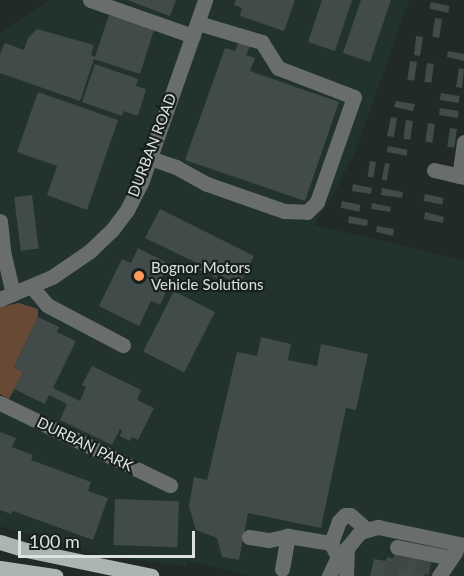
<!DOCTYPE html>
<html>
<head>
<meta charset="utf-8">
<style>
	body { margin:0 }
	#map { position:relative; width:464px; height:576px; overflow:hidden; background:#212a28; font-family:Lato,sans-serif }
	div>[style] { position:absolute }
	.built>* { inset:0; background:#22332f }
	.green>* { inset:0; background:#674936 }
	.building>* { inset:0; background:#414b49; transform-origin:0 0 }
	.minor-tunnel>* { height:15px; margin-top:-7.5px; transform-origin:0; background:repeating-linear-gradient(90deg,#3d4644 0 15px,transparent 0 23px) }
	.minor>* { height:15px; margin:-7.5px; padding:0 7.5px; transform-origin:7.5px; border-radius:7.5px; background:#696e6d }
	.major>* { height:15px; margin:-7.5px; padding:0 7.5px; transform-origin:7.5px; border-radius:7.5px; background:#abb5b2 }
	.dots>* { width:16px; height:16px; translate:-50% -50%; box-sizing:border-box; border:3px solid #17201e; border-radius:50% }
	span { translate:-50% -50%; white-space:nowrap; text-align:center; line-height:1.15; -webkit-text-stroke:4.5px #17201e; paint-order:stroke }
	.street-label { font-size:15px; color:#dce2e0 }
	.poi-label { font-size:15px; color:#dce2e0 }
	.left { translate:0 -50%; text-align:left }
	.scale { position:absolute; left:18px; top:531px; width:177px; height:27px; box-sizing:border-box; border:3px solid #dce2e0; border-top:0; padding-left:8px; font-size:18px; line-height:21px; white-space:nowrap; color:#dce2e0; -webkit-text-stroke:4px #17201e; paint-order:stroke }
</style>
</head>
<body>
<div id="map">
	<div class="built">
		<div style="clip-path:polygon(50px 0,409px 0,356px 150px,334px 193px,314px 225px,464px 260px,464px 576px,250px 576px,188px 561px,186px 566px,106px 556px,0 526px,0 34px)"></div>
	</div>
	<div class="green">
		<div style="clip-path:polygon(19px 303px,38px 309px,38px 317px,14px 367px,23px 372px,9px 399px,0 394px,0 307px)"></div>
	</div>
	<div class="building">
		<div style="clip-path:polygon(127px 0,176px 0,170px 16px)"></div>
		<div style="clip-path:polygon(236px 0,295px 0,284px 31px,240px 16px,242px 8px,234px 5px)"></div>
		<div style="clip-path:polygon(322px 0,352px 0,335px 51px,308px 42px)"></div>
		<div style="clip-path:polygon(361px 0,391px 0,370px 62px,343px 53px)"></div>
		<div style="left:431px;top:2px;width:19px;height:7px;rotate:12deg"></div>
		<div style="clip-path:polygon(109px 15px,154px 30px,140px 74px,94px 59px,80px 101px,0 73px,0 54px,5px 43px,24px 50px,28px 38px,37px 29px,94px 45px,91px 55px,95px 57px)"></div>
		<div style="left:435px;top:18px;width:7px;height:19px;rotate:8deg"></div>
		<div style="clip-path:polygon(416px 36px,423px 37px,420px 56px,414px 55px)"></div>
		<div style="clip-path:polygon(239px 42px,250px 46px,246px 55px,255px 58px,250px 71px,339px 102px,305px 201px,185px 160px,225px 48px,235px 51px)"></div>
		<div style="clip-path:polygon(448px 51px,464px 54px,464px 61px,447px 57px)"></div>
		<div style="left:410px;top:61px;width:7px;height:19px;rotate:8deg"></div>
		<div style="left:427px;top:63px;width:7px;height:19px;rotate:8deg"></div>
		<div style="clip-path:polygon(95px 64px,138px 79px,136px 86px,146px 89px,138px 116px,124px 111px,122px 116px,82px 102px)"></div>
		<div style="clip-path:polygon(459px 68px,464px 69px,462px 88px,456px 87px)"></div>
		<div style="clip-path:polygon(38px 92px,118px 120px,87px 210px,47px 195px,57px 166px,17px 152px)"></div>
		<div style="left:441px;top:93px;width:19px;height:7px;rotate:9deg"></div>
		<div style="clip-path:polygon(396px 101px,415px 104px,413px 111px,394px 107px)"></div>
		<div style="left:440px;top:108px;width:19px;height:7px;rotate:9deg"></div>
		<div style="clip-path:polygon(391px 117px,397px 118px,394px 137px,387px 136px)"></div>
		<div style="left:406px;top:120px;width:7px;height:19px;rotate:8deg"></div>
		<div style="left:428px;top:123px;width:7px;height:19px;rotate:8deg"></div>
		<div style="left:450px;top:128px;width:7px;height:19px;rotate:8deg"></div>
		<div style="left:388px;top:146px;width:20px;height:6px;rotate:11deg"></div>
		<div style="left:370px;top:161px;width:6px;height:16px;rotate:9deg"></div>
		<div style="left:385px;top:163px;width:5px;height:17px;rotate:11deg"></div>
		<div style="clip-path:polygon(353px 184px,372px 188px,371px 194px,352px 191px)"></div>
		<div style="clip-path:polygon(382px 188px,403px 192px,402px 198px,381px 195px)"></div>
		<div style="left:425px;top:194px;width:19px;height:7px;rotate:12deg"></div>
		<div style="left:32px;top:195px;width:54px;height:18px;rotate:83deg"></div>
		<div style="left:342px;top:201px;width:19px;height:7px;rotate:12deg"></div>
		<div style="clip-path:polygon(372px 203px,391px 207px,390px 212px,371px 209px)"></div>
		<div style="clip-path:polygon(160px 209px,254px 256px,239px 285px,218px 274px,217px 278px,199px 270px,201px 265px,145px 238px)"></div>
		<div style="clip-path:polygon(425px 212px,444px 217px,443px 223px,424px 219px)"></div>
		<div style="clip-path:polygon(349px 216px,368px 220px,367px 226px,348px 223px)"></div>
		<div style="clip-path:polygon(377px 226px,394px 229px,393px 236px,376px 232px)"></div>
		<div style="clip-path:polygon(138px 248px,169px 264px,158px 288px,166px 292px,160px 305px,151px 301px,139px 326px,99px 306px,122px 259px,131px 263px)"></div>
		<div style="left:174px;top:291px;width:46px;height:68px;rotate:27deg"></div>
		<div style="clip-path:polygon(38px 317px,59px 327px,57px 332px,76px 341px,53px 388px,80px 401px,86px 387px,82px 385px,92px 366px,141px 390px,137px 400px,154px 408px,138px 440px,132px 437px,130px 441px,120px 436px,122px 431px,120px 429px,112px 445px,60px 420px,67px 404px,49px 395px,45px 404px,14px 389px,23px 372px,14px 367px)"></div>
		<div style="clip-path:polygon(261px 337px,291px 344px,288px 360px,317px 366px,321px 344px,368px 354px,356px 410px,346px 408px,321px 528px,248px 513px,239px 560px,222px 557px,217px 538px,196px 530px,189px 507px,194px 477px,207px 480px,237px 352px,257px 356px)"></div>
		<div style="clip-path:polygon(0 432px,16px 438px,12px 447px,33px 455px,31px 460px,91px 482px,88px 491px,108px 498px,93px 540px,13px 511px,11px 514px,0 510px)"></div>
		<div style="left:115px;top:499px;width:64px;height:46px;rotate:2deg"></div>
		<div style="clip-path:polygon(404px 550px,429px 555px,424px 576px,370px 576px,374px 559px,386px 561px,387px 557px,401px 561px)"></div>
	</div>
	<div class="minor-tunnel">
		<div style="left:393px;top:559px;width:51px;rotate:12.4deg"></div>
		<div style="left:390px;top:576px;width:21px;rotate:-79deg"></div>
	</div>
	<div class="minor">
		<div style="left:90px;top:0;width:109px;rotate:19.3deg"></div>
		<div style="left:464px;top:142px;width:34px;rotate:98deg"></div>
		<div style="left:459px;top:176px;width:5px;rotate:11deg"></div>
		<div style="left:150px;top:158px;width:28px;rotate:19deg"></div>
		<div style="left:176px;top:167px;width:35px;rotate:29deg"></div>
		<div style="left:207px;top:184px;width:82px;rotate:19.3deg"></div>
		<div style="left:284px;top:211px;width:23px;rotate:2deg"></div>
		<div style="left:307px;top:212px;width:14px;rotate:-45deg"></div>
		<div style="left:317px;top:202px;width:111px;rotate:-70.6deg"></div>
		<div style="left:354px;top:97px;width:81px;rotate:-159.1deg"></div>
		<div style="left:278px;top:68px;width:31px;rotate:-122deg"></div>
		<div style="left:262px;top:42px;width:67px;rotate:-163.5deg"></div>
		<div style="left:434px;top:170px;width:26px;rotate:13deg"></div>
		<div style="left:0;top:221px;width:30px;rotate:84deg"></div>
		<div style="left:3px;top:251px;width:44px;rotate:76.9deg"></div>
		<div style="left:32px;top:287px;width:23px;rotate:50deg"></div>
		<div style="left:47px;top:305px;width:86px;rotate:27.8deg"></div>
		<div style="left:0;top:299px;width:56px;rotate:-22.9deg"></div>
		<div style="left:52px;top:277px;width:46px;rotate:-34.4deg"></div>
		<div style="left:90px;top:251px;width:30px;rotate:-44deg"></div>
		<div style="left:112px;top:230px;width:25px;rotate:-53deg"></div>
		<div style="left:127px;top:210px;width:30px;rotate:-63deg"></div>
		<div style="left:141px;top:183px;width:194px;rotate:-70.7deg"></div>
		<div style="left:0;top:403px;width:189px;rotate:25.8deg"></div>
		<div style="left:249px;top:537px;width:20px;rotate:9deg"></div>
		<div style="left:269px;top:540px;width:19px;rotate:-12deg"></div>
		<div style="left:288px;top:536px;width:44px;rotate:9.2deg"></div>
		<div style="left:397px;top:547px;width:55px;rotate:11.5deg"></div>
		<div style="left:347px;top:548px;width:21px;rotate:-51deg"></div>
		<div style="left:360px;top:532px;width:19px;rotate:-16deg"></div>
		<div style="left:378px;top:527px;width:88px;rotate:11.8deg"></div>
		<div style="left:338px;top:557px;width:16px;rotate:-117deg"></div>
		<div style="left:331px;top:543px;width:23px;rotate:-70deg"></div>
		<div style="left:339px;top:521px;width:8px;rotate:-45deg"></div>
		<div style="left:345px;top:515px;width:5px"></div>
		<div style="left:350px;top:515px;width:21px;rotate:41deg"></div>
		<div style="left:282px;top:569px;width:34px;rotate:-80deg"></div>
		<div style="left:329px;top:576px;width:21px;rotate:-65deg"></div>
		<div style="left:338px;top:557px;width:13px;rotate:-45deg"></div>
		<div style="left:347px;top:548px;width:28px;rotate:92deg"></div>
		<div style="left:439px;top:576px;width:29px;rotate:-56deg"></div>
	</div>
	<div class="major">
		<div style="left:0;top:542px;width:27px;rotate:17deg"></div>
		<div style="left:26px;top:550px;width:128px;rotate:11.7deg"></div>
		<div style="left:0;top:568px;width:56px;rotate:8.3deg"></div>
	</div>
	<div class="dots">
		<div style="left:139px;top:276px;background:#ff9b5a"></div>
	</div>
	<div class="street-label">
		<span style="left:152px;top:145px;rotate:-69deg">DURBAN ROAD</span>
		<span style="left:85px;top:444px;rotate:26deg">DURBAN PARK</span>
	</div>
	<div class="poi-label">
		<span class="left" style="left:151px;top:276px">Bognor Motors<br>Vehicle Solutions</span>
	</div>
	<div class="scale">100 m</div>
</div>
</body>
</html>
